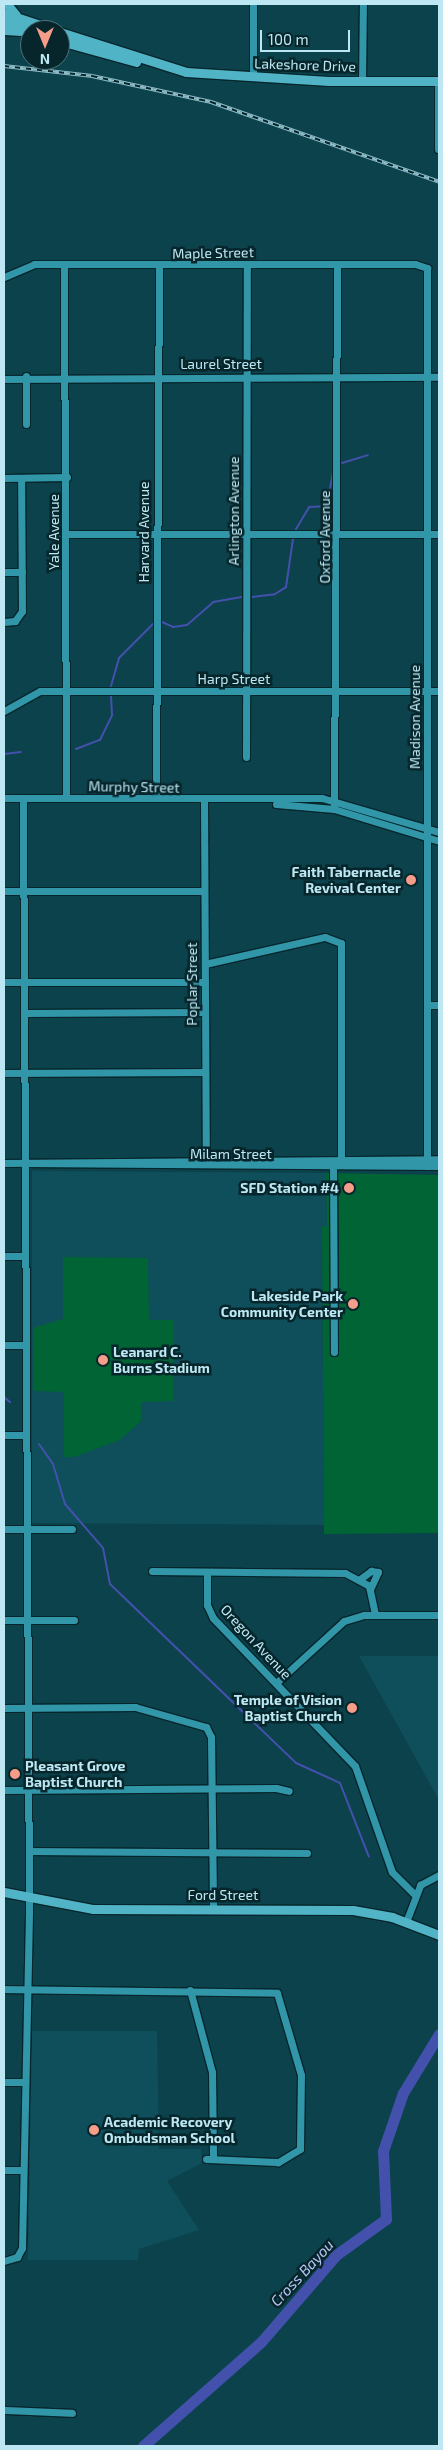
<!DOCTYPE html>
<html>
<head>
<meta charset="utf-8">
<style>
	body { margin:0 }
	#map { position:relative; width:443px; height:2450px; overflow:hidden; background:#0b424c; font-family:"Exo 2",sans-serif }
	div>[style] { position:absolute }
	.built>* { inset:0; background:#0f4f5b }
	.green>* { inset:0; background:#016434 }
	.stream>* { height:2px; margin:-1px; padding:0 1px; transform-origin:1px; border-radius:1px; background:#4451ac }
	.river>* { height:11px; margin:-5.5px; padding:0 5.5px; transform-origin:5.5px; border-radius:5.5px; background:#4451ac }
	.roads { filter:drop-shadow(1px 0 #07262c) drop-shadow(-1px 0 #07262c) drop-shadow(0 1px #07262c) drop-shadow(0 -1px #07262c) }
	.minor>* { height:7px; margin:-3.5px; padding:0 3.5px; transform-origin:3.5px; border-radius:3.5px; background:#3296a9 }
	.major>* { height:9px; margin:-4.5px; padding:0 4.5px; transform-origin:4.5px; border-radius:4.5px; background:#51b3c6 }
	.rail>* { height:4px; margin-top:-2px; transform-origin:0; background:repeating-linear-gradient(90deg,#07262c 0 5.5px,#8fbdc8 0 11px); box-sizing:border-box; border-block:1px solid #8fbdc8 }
	.dots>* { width:14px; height:14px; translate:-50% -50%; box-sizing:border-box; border:2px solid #07262c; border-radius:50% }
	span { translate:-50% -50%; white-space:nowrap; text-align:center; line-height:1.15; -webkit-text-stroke:5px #07262c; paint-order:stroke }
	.street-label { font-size:14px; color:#bde8f3 }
	.poi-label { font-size:14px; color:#bde8f3; font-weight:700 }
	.right { translate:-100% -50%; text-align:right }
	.left { translate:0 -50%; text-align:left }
	.water-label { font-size:15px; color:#b8c4f5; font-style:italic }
	.frame { position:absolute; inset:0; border:5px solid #bde8f3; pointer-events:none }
	.north { position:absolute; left:20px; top:20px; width:50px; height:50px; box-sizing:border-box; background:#07262c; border:1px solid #50747c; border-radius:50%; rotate:180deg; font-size:14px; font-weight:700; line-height:20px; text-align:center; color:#bde8f3 }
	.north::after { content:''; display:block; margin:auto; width:18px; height:22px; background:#f49e8a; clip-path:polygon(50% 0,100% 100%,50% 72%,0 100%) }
	.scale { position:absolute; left:260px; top:30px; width:90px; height:22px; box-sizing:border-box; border:2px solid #bde8f3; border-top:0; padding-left:6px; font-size:15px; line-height:18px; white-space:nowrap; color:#bde8f3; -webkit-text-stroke:4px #07262c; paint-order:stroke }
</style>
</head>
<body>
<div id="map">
	<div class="built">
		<div style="clip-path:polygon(32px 1171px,326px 1173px,327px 1226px,322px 1226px,324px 1525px,32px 1523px)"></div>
		<div style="clip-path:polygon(359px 1656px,439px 1656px,439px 1800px)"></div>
		<div style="clip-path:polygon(32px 2031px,157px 2031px,159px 2149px,201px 2149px,202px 2163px,167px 2181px,199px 2230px,139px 2249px,138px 2260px,28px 2260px)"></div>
	</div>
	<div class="green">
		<div style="clip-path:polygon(326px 1173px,439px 1175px,439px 1533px,324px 1534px,322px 1226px,327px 1226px)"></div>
		<div style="clip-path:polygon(63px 1257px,148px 1258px,149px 1320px,174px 1320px,173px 1401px,141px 1402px,141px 1421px,120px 1440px,74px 1457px,64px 1457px,64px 1392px,33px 1391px,33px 1328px,63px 1319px)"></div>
	</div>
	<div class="stream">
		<div style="left:342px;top:463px;width:27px;rotate:-17deg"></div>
		<div style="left:296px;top:529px;width:26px;rotate:-59deg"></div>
		<div style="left:309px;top:507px;width:18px;rotate:-3deg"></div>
		<div style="left:327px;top:506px;width:35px;rotate:-80deg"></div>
		<div style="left:252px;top:597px;width:23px;rotate:-7deg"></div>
		<div style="left:275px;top:594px;width:13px;rotate:-32deg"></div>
		<div style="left:286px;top:587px;width:49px;rotate:-81.7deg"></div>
		<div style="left:162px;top:622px;width:12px;rotate:24deg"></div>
		<div style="left:173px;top:627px;width:14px;rotate:-8deg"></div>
		<div style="left:187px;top:625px;width:35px;rotate:-41deg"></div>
		<div style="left:213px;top:602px;width:29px;rotate:-10deg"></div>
		<div style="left:111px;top:686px;width:29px;rotate:-74deg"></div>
		<div style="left:119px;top:658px;width:48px;rotate:-45deg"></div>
		<div style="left:76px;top:749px;width:26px;rotate:-21deg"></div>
		<div style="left:100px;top:740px;width:28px;rotate:-64deg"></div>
		<div style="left:112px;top:715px;width:20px;rotate:-93deg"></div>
		<div style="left:4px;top:754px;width:17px;rotate:-7deg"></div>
		<div style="left:4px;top:1397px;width:8px;rotate:40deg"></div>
		<div style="left:39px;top:1444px;width:24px;rotate:55deg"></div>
		<div style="left:53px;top:1464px;width:42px;rotate:73.3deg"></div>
		<div style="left:65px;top:1504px;width:58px;rotate:49.2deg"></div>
		<div style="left:103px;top:1548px;width:37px;rotate:79deg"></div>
		<div style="left:110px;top:1584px;width:258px;rotate:43.9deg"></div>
		<div style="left:296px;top:1763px;width:48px;rotate:24.4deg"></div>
		<div style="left:340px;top:1783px;width:79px;rotate:68.6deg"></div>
	</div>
	<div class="river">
		<div style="left:143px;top:2446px;width:157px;rotate:-41.4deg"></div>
		<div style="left:261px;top:2342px;width:115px;rotate:-49.2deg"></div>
		<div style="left:336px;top:2255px;width:62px;rotate:-35.8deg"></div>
		<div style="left:386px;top:2219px;width:68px;rotate:-92.5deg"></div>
		<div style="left:383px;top:2151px;width:61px;rotate:-71deg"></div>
		<div style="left:403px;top:2093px;width:69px;rotate:-58.6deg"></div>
	</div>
	<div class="roads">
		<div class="minor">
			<div style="left:253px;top:4px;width:72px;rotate:90deg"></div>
			<div style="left:362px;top:81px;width:77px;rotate:-89.3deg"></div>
			<div style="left:438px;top:81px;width:68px;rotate:90deg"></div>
			<div style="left:64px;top:267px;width:531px;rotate:89.78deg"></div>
			<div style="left:4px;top:277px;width:33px;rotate:-23deg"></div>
			<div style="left:34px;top:264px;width:381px"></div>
			<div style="left:415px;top:264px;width:13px;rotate:18deg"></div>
			<div style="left:427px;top:268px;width:898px;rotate:90deg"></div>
			<div style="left:4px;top:379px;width:435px;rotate:-0.3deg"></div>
			<div style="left:26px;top:424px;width:48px;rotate:-90deg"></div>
			<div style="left:4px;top:478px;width:63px;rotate:-0.9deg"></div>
			<div style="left:66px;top:534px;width:373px"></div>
			<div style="left:4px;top:572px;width:18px"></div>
			<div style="left:4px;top:622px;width:11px;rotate:-5deg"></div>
			<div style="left:15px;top:621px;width:12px;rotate:-55deg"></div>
			<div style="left:22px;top:611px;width:133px;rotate:-90.4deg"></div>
			<div style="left:4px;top:711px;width:41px;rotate:-29.1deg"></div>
			<div style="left:40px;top:691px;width:399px"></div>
			<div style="left:246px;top:757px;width:492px;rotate:-89.9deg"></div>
			<div style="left:156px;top:797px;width:530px;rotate:-89.68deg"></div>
			<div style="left:4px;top:798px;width:318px"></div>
			<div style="left:322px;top:798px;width:122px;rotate:16.2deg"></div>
			<div style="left:204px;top:802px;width:361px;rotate:89.7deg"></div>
			<div style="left:276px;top:804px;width:58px;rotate:4.9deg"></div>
			<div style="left:334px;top:809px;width:110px;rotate:16.9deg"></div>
			<div style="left:334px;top:809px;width:544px;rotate:-89.68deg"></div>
			<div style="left:4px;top:891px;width:200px"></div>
			<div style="left:205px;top:964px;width:123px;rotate:-12.7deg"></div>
			<div style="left:325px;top:937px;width:17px;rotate:21deg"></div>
			<div style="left:341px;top:943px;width:220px;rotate:90deg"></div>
			<div style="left:4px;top:982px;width:201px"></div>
			<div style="left:427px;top:1005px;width:12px"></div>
			<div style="left:24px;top:1013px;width:181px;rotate:-0.3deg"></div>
			<div style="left:4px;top:1073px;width:201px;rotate:-0.3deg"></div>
			<div style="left:4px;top:1163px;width:435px;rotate:-0.5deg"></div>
			<div style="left:24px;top:1163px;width:415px;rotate:0.4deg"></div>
			<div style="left:333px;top:1166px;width:186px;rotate:89.7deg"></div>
			<div style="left:4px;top:1256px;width:20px"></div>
			<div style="left:4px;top:1345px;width:20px"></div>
			<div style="left:4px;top:1435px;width:20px"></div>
			<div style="left:4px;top:1529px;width:68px"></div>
			<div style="left:152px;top:1571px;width:193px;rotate:0.6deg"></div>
			<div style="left:345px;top:1573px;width:27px;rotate:28deg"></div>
			<div style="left:369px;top:1586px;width:29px;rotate:78deg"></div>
			<div style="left:207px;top:1572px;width:33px;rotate:90deg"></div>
			<div style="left:207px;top:1605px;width:14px;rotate:65deg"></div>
			<div style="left:213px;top:1618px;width:205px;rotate:46.2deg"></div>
			<div style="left:355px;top:1766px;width:112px;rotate:70.8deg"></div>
			<div style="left:392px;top:1872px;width:33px;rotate:45deg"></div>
			<div style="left:360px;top:1579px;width:14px;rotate:-36deg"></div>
			<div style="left:371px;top:1571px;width:7px;rotate:8deg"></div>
			<div style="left:378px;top:1572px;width:19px;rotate:115deg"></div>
			<div style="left:4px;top:1620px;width:70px"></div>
			<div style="left:276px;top:1683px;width:92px;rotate:-42.4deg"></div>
			<div style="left:344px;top:1621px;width:21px;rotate:-17deg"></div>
			<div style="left:364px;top:1615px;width:75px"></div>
			<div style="left:4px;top:1708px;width:131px;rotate:-0.4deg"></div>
			<div style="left:135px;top:1707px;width:74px;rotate:15.7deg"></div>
			<div style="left:206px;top:1727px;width:11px;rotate:63deg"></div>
			<div style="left:211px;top:1737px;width:172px;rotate:89.3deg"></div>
			<div style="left:4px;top:1790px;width:272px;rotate:-0.4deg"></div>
			<div style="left:276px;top:1788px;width:13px;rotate:13deg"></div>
			<div style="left:29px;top:1851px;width:278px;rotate:0.4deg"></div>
			<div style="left:406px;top:1922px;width:40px;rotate:-69deg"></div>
			<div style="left:420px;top:1885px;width:21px;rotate:-28deg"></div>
			<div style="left:4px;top:1989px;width:273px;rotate:0.8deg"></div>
			<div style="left:277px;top:1993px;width:85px;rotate:73.7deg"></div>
			<div style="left:301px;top:2075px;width:74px;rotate:90.8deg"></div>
			<div style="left:300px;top:2149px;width:26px;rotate:149deg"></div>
			<div style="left:278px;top:2162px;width:72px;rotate:-177.6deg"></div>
			<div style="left:190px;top:1990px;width:85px;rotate:75deg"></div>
			<div style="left:212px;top:2072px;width:87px;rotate:89.3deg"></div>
			<div style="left:4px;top:2082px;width:20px"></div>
			<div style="left:4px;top:2170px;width:18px"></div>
			<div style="left:4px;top:2261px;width:14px;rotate:-17deg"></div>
			<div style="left:17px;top:2257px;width:10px;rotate:-61deg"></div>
			<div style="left:22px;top:2248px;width:336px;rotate:-88.8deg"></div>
			<div style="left:29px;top:1912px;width:1114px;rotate:-90.31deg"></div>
			<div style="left:4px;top:2410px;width:68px;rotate:2.5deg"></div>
		</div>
		<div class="major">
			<div style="left:7px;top:4px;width:14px;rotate:51deg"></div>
			<div style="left:4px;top:13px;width:54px;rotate:18.4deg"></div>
			<div style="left:4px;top:21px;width:28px;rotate:19deg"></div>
			<div style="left:4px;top:30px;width:17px;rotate:3deg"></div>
			<div style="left:60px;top:32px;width:132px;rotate:17.6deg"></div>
			<div style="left:186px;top:72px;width:143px;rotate:3.6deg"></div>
			<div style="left:329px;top:81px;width:110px"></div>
			<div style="left:60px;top:41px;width:79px;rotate:15.4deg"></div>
			<div style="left:4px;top:1892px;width:91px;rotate:10.8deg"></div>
			<div style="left:93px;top:1909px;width:260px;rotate:0.2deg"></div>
			<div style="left:353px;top:1910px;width:40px;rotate:10deg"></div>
			<div style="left:392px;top:1917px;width:50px;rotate:21deg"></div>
		</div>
	</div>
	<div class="rail">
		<div style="left:4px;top:66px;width:89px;rotate:6.5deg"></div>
		<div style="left:92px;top:76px;width:122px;rotate:12.3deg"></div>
		<div style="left:211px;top:102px;width:242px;rotate:19.3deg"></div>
	</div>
	<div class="dots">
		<div style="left:411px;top:880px;background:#f49e8a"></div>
		<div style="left:349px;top:1188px;background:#f49e8a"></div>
		<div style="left:353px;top:1304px;background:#f49e8a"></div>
		<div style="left:103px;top:1360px;background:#f49e8a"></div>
		<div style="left:352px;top:1708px;background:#f49e8a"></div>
		<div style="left:15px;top:1774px;background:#f49e8a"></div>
		<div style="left:94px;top:2130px;background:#f49e8a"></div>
	</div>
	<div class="street-label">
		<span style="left:305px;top:65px;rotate:2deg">Lakeshore Drive</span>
		<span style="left:213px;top:253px;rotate:-1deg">Maple Street</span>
		<span style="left:221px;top:364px">Laurel Street</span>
		<span style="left:234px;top:511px;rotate:-90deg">Arlington Avenue</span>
		<span style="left:54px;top:532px;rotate:-90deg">Yale Avenue</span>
		<span style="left:144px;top:532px;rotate:-90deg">Harvard Avenue</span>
		<span style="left:325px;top:537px;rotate:-90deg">Oxford Avenue</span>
		<span style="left:234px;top:679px">Harp Street</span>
		<span style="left:415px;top:717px;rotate:-90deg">Madison Avenue</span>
		<span style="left:134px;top:787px;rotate:1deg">Murphy Street</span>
		<span style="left:192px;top:984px;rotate:-90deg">Poplar Street</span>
		<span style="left:231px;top:1154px">Milam Street</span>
		<span style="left:256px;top:1642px;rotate:47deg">Oregon Avenue</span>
		<span style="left:223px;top:1895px">Ford Street</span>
	</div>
	<div class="poi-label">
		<span class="right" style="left:401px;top:880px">Faith Tabernacle<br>Revival Center</span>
		<span class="right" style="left:339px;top:1188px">SFD Station #4</span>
		<span class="right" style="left:343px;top:1304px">Lakeside Park<br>Community Center</span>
		<span class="left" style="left:113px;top:1360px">Leanard C.<br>Burns Stadium</span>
		<span class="right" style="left:342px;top:1708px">Temple of Vision<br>Baptist Church</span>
		<span class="left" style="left:25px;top:1774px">Pleasant Grove<br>Baptist Church</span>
		<span class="left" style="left:104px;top:2130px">Academic Recovery<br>Ombudsman School</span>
	</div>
	<div class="water-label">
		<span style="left:302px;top:2273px;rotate:-47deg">Cross Bayou</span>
	</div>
	<div class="frame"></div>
	<div class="north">N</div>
	<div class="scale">100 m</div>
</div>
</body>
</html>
